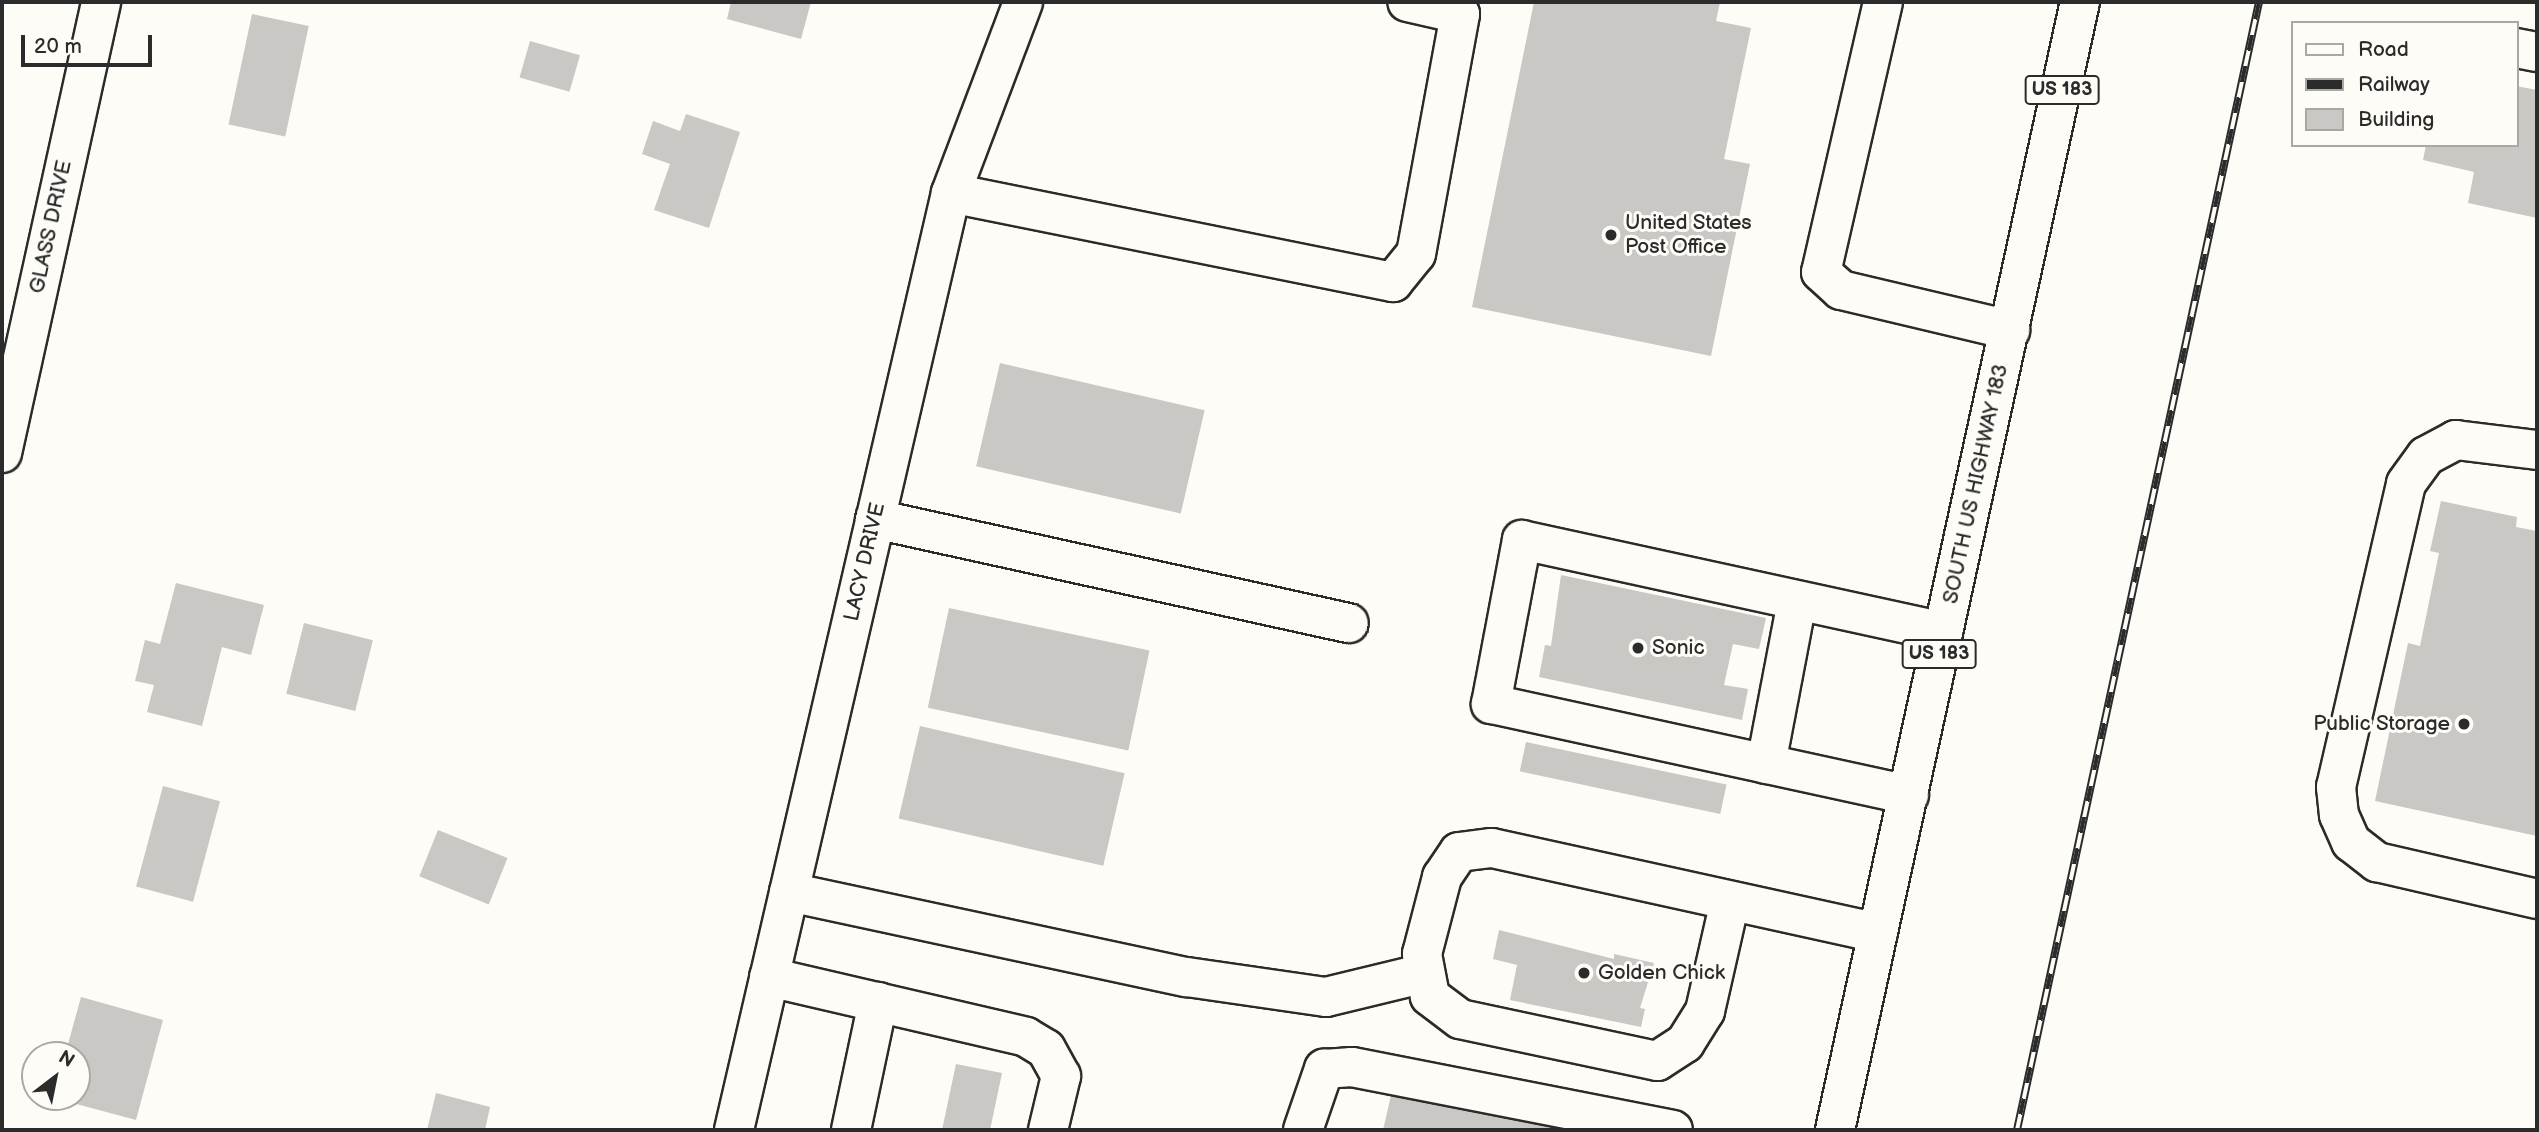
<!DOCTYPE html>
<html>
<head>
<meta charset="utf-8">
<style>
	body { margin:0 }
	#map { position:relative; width:2539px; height:1132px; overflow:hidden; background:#fdfcf7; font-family:"Balsamiq Sans",sans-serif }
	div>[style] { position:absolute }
	.building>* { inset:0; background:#c9c8c4; transform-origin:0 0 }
	.roads { filter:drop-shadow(2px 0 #2b2b2b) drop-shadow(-2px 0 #2b2b2b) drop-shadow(0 2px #2b2b2b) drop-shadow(0 -2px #2b2b2b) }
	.minor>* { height:38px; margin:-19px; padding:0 19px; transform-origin:19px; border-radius:19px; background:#fdfcf7 }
	.major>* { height:38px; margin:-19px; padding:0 19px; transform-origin:19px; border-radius:19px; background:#fdfcf7 }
	.rail>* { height:8px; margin-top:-4px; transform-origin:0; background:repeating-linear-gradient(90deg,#fdfcf7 0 16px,#2b2b2b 0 32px); box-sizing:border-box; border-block:2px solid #2b2b2b }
	.dots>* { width:19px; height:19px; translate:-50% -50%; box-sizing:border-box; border:4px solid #fdfcf7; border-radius:50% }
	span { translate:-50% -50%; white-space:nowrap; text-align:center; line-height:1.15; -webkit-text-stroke:6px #fdfcf7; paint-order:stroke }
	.shield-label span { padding:2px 5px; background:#fdfcf7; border:2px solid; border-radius:5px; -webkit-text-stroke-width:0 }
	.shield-label { font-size:19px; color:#2b2b2b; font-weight:700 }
	.poi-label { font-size:21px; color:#2b2b2b }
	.left { translate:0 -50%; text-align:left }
	.right { translate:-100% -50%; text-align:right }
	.street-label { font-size:21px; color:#2b2b2b }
	.frame { position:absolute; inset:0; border:4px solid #2b2b2b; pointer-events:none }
	.legend { position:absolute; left:2291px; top:21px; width:228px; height:126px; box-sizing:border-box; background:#fdfcf7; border:2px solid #a9a8a5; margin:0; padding:9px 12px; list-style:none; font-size:21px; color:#2b2b2b }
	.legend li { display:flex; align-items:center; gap:14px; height:35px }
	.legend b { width:35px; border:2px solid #a9a8a5 }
	.north { position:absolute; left:21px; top:1041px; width:70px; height:70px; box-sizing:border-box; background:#fdfcf7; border:2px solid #a9a8a5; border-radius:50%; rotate:32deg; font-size:19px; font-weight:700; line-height:28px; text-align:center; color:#2b2b2b }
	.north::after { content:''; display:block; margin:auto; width:24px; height:32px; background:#2b2b2b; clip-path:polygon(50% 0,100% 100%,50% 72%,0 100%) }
	.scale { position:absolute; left:21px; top:35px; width:131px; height:32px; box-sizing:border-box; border:4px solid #2b2b2b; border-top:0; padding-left:9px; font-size:21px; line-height:24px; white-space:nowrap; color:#2b2b2b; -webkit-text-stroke:5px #fdfcf7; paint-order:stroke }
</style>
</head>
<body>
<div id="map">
	<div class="building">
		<div style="clip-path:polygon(731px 2px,811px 2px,801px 39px,727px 19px)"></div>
		<div style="clip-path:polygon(1534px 2px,1720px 2px,1716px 21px,1751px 28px,1724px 159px,1750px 164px,1711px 356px,1472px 307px)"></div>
		<div style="left:252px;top:14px;width:58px;height:113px;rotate:12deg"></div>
		<div style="left:530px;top:41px;width:52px;height:38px;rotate:16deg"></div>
		<div style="clip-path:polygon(2516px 86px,2537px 90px,2537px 218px,2468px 203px,2474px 172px,2423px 160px,2426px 145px,2516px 145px)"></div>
		<div style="clip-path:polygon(686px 114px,740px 132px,709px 228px,654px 210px,670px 164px,642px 154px,653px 121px,680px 131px)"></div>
		<div style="left:1000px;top:363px;width:210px;height:106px;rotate:13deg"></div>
		<div style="clip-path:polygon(2441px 501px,2517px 517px,2516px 527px,2537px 531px,2537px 836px,2375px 801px,2408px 643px,2420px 646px,2439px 553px,2430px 551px)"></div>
		<div style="clip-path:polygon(1561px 575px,1766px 618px,1759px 649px,1733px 644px,1724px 685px,1748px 689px,1742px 720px,1539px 677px,1545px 645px,1551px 646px)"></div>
		<div style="clip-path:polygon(176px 583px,264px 605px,251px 655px,222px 647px,202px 726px,147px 712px,154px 685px,135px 681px,145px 640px,160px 644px)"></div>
		<div style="left:949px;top:608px;width:205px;height:102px;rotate:12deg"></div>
		<div style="left:304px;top:623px;width:71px;height:73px;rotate:14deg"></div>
		<div style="left:920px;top:726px;width:210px;height:95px;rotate:13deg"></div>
		<div style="left:1526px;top:742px;width:205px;height:30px;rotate:12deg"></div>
		<div style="left:163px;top:786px;width:59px;height:104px;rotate:15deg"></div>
		<div style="left:438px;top:830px;width:75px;height:50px;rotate:22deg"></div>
		<div style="clip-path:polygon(1499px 930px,1614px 959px,1614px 954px,1654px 963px,1640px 1008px,1645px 1009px,1641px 1027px,1510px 1000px,1517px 965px,1493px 959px)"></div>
		<div style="clip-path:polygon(81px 997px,163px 1020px,136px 1120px,54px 1098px,77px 1097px,77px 1055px,65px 1055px)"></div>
		<div style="clip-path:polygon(956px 1064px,1002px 1073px,990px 1130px,942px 1130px)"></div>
		<div style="clip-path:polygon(1392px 1091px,1564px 1129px,1564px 1130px,1383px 1130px)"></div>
		<div style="clip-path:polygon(436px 1093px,490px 1107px,485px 1130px,427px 1130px)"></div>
	</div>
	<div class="roads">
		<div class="minor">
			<div style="left:1883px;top:2px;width:277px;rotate:102.9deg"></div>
			<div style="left:1821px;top:272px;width:27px;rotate:42deg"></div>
			<div style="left:1841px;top:290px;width:174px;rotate:13.3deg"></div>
			<div style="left:2516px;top:48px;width:21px;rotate:11deg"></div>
			<div style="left:951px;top:193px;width:451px;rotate:11.4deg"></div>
			<div style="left:1393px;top:282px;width:36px;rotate:-51deg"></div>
			<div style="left:1416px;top:254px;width:244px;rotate:-79.6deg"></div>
			<div style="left:1460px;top:14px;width:54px;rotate:-167.2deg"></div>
			<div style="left:2537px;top:450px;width:82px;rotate:-173deg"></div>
			<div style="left:2456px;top:440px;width:34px;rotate:152deg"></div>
			<div style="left:2426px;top:456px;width:34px;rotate:126deg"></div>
			<div style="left:2406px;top:484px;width:311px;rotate:103deg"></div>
			<div style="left:2336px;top:787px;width:28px;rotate:84deg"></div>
			<div style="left:2339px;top:815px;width:30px;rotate:66deg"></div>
			<div style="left:2351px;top:842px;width:33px;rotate:38deg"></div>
			<div style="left:2377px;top:862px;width:164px;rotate:13deg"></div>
			<div style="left:2px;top:453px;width:462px;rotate:-77.6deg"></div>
			<div style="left:875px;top:519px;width:485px;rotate:12.4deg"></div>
			<div style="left:1766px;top:764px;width:166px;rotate:-79.2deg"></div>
			<div style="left:1909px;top:795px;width:428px;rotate:-167.7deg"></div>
			<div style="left:1491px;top:704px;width:167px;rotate:-79.3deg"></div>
			<div style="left:1522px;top:540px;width:431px;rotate:12.3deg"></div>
			<div style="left:789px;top:892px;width:407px;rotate:12.1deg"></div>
			<div style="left:1187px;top:977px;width:140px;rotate:8.2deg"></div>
			<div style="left:1326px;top:997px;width:102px;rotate:-13.6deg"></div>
			<div style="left:1730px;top:901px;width:113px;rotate:102.8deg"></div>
			<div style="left:1705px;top:1011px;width:38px;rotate:122deg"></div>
			<div style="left:1685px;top:1043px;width:33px;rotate:147deg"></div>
			<div style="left:1657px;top:1061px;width:201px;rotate:-168deg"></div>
			<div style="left:1460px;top:1019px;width:38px;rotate:-143deg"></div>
			<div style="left:1430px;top:996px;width:43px;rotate:-100.8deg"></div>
			<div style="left:1422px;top:954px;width:80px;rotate:-75.4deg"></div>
			<div style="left:1442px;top:877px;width:30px;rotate:-56deg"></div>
			<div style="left:1459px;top:852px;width:33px;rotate:-7deg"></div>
			<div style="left:1492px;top:848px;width:395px;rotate:12.4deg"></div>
			<div style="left:769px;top:977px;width:264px;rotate:13.1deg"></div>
			<div style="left:1026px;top:1037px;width:23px;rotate:31deg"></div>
			<div style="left:1046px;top:1049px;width:31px;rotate:61deg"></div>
			<div style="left:1061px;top:1076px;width:56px;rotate:103.5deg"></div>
			<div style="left:734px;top:1130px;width:962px;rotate:-76.96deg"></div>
			<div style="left:951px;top:193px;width:204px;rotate:-69.3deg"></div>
			<div style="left:851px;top:1130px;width:131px;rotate:-78.1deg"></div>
			<div style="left:1303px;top:1130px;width:65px;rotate:-71deg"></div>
			<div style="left:1324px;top:1069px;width:28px;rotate:-4deg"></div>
			<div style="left:1352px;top:1067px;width:327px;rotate:11.1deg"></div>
		</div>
		<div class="major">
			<div style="left:1835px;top:1130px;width:1154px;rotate:-77.75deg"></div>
		</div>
	</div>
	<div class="rail">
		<div style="left:2017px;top:1130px;width:1154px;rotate:-77.89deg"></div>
	</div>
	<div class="dots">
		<div style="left:1611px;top:235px;background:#2b2b2b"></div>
		<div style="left:1638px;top:648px;background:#2b2b2b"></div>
		<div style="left:2464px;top:724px;background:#2b2b2b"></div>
		<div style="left:1584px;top:973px;background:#2b2b2b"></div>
	</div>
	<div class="shield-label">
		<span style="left:2062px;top:90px">US 183</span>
		<span style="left:1939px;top:654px">US 183</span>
	</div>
	<div class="poi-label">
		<span class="left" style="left:1625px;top:235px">United States<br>Post Office</span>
		<span class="left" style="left:1652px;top:648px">Sonic</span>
		<span class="right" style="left:2450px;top:724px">Public Storage</span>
		<span class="left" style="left:1598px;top:973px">Golden Chick</span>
	</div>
	<div class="street-label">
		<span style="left:51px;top:227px;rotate:-78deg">GLASS DRIVE</span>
		<span style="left:1976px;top:484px;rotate:-78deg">SOUTH US HIGHWAY 183</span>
		<span style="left:865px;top:562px;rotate:-77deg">LACY DRIVE</span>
	</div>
	<div class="frame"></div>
	<ul class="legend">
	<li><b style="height:9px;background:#fdfcf7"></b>Road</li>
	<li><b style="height:9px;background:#2b2b2b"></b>Railway</li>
	<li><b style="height:19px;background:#c9c8c4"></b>Building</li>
	</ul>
	<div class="north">N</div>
	<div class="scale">20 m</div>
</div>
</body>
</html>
